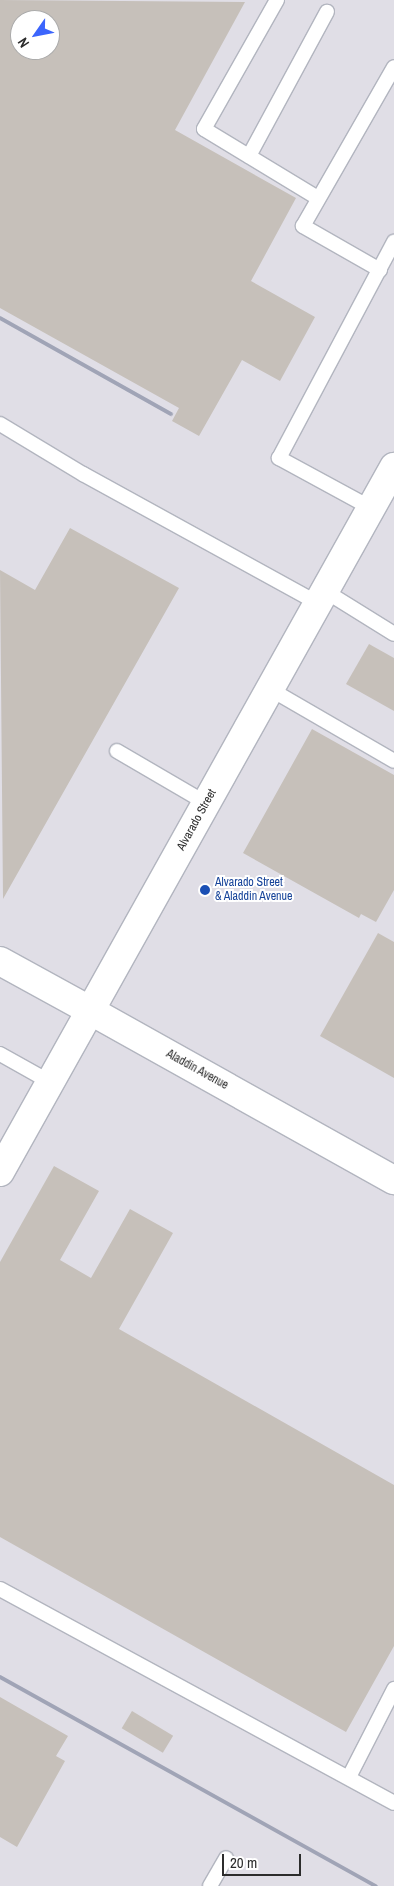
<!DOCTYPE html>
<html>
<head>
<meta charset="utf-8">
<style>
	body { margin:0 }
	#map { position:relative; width:394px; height:1886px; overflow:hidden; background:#eee6de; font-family:"Archivo Narrow",sans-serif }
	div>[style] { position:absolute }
	.industrial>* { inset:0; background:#e0dee6 }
	.building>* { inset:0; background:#c6c0ba; transform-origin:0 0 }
	.roads { filter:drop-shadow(1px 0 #b2b5bf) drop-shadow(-1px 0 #b2b5bf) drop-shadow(0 1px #b2b5bf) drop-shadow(0 -1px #b2b5bf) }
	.service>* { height:14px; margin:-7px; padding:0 7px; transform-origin:7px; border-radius:7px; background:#fff }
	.minor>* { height:28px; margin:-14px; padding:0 14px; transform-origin:14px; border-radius:14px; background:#fff }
	.tertiary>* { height:28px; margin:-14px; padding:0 14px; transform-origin:14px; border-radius:14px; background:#fff }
	.rail>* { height:4px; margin:-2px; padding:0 2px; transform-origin:2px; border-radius:2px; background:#a0a4b6 }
	.dots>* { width:14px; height:14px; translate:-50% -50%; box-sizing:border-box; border:2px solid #fff; border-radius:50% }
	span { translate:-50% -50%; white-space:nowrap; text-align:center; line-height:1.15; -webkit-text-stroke:4px #fff; paint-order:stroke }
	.street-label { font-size:12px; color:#2c2c2c }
	.transit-label { font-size:12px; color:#164399 }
	.left { translate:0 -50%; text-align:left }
	.north { position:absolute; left:10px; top:10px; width:50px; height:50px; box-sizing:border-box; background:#fff; border:1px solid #ababab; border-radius:50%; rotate:237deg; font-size:14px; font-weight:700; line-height:20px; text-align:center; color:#2c2c2c }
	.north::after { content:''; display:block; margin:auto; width:18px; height:22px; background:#3c65fc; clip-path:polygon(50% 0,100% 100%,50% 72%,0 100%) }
	.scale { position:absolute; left:222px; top:1854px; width:79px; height:22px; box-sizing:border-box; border:2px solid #2c2c2c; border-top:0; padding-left:6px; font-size:15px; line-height:18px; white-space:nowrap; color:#2c2c2c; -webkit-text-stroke:4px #fff; paint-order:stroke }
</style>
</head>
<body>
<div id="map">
	<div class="industrial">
		<div style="clip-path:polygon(evenodd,0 0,394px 0,394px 1886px,0 1886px,0 0,20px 20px,50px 20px,50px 50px,20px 50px,20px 20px)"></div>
	</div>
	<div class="building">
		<div style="clip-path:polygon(evenodd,0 0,245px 2px,175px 130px,296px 198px,251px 281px,315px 317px,280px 381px,242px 360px,199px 436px,172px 421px,179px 408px,0 308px,0 0,20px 20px,50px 20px,50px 50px,20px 50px,20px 20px)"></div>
		<div style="clip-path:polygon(70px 528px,179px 588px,3px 899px,0 570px,35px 590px)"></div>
		<div style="clip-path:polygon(369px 644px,394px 658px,394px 711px,346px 684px)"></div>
		<div style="clip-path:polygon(312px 729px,394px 775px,394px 890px,376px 922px,361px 914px,359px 918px,243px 853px)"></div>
		<div style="clip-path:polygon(378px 933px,394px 942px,394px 1078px,320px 1036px)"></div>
		<div style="clip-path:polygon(54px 1166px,99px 1191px,60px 1260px,91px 1278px,130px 1209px,173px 1233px,119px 1329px,394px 1485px,394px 1646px,346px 1732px,0 1537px,0 1262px)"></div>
		<div style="clip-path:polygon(0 1697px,68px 1736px,56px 1756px,65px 1761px,17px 1847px,0 1837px)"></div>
		<div style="left:132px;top:1711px;width:48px;height:20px;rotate:31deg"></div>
	</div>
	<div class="roads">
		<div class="service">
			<div style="left:277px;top:0;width:148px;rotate:119.5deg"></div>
			<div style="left:204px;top:129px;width:133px;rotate:31.2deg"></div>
			<div style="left:249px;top:156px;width:164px;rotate:-61.6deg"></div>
			<div style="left:380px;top:270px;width:89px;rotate:-150.3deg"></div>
			<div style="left:303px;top:226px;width:183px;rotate:-60.2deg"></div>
			<div style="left:0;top:424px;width:97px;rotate:31.1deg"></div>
			<div style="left:83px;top:474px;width:268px;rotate:28.8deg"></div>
			<div style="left:371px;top:508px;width:105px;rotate:-151.5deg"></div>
			<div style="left:279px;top:458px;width:245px;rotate:-62deg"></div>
			<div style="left:325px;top:591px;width:81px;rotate:31.9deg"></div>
			<div style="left:270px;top:689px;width:143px;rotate:30.1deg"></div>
			<div style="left:117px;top:751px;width:103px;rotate:30.3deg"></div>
			<div style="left:0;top:1054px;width:57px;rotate:29.2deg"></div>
			<div style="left:0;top:1589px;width:448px;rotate:28.5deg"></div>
			<div style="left:349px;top:1777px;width:99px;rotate:-62.9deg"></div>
			<div style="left:210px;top:1886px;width:32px;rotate:-60deg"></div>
		</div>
		<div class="minor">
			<div style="left:0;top:961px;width:104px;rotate:28.8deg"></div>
		</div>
		<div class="tertiary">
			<div style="left:91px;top:1011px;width:347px;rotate:29.2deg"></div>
			<div style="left:0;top:1172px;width:808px;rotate:-60.8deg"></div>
		</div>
	</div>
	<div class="rail">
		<div style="left:0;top:318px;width:196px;rotate:29.3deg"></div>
		<div style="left:0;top:1677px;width:430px;rotate:29.1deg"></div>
	</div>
	<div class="dots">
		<div style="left:205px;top:890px;background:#1a4fb4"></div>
	</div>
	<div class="street-label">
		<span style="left:197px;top:820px;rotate:-61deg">Alvarado Street</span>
		<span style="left:197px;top:1070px;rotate:29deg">Aladdin Avenue</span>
	</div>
	<div class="transit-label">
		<span class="left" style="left:215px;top:890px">Alvarado Street<br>&amp; Aladdin Avenue</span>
	</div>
	<div class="north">N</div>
	<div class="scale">20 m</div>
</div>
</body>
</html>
